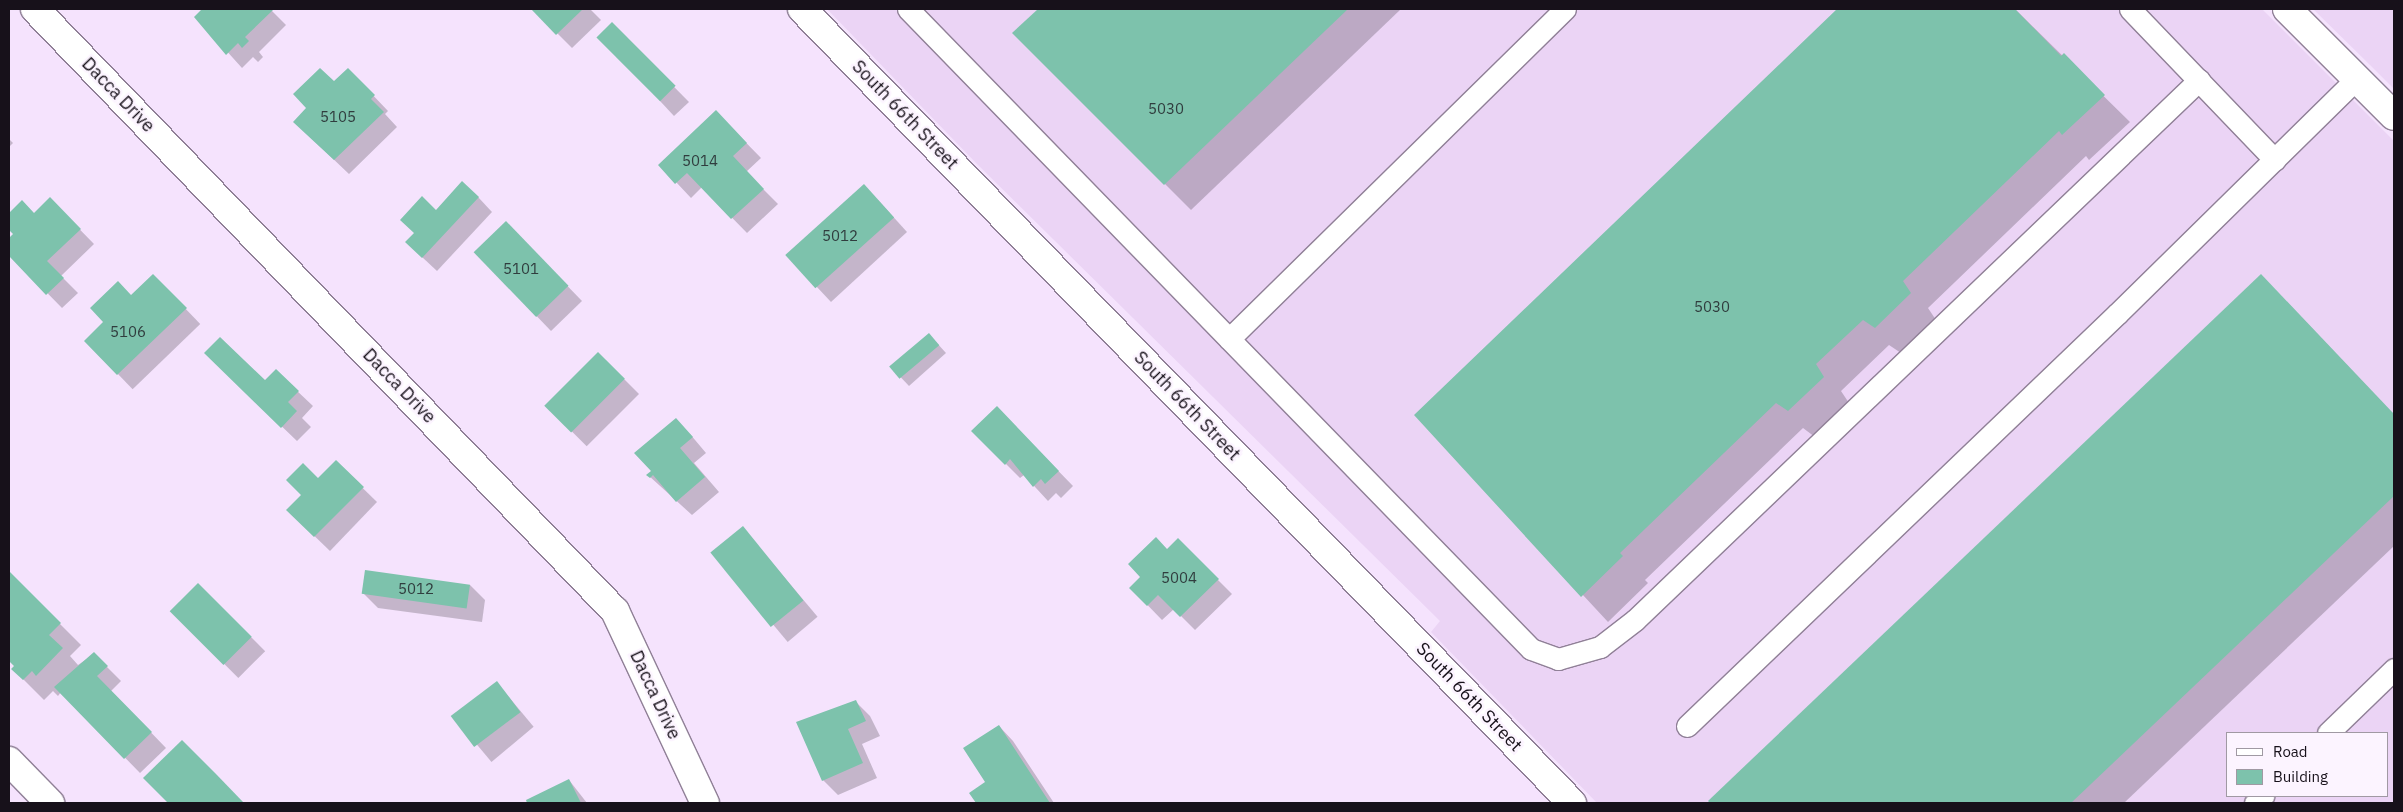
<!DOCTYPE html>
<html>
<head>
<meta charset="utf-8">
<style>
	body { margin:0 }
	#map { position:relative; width:2403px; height:812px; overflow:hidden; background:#f5e3fd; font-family:"IBM Plex Sans",sans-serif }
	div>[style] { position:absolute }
	.built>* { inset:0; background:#ebd4f5 }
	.shadow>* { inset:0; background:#0003; transform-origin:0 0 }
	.building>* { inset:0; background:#7dc2ac; transform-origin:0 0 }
	.roads { filter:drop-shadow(1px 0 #908097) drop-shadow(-1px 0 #908097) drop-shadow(0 1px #908097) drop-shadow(0 -1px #908097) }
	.service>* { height:21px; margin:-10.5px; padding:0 10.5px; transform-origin:10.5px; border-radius:10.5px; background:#fff }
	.minor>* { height:28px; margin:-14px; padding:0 14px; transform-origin:14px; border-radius:14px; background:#fff }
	span { translate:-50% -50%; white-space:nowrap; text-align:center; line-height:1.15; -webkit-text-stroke:5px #fcf4ff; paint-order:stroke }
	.number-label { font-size:15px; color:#303d3e }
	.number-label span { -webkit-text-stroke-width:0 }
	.street-label { font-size:18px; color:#17111a }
	.frame { position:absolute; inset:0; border:10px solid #17111a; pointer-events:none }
	.legend { position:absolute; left:2226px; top:732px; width:162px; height:65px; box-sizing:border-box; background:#fcf4ff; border:1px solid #a099a3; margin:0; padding:6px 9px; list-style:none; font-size:15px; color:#17111a }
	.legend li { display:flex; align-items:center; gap:10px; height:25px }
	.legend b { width:25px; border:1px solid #a099a3 }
</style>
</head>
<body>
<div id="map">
	<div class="built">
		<div style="clip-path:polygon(evenodd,827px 9px,2262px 9px,2394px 141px,2394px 803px,1597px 803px,1431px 632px,1440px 621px,977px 164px,827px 9px,2227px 733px,2387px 733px,2387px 796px,2227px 796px,2227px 733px)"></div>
		<div style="clip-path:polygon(2313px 9px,2394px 9px,2394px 89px,2370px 65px)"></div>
	</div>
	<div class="shadow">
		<div style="clip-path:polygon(204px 9px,270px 9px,286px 25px,259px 52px,263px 57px,258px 62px,253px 57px,242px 68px,196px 17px)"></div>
		<div style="clip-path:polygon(533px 9px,590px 9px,601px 20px,572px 48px)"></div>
		<div style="clip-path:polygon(1040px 9px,1401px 9px,1191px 210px,1014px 33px)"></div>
		<div style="clip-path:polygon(1839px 9px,2015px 9px,2130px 122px,2089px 160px,2086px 156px,1928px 308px,1936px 320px,1901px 353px,1889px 345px,1841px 391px,1849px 403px,1815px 437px,1803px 428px,1645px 580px,1648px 583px,1608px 622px,1416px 415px)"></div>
		<div style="clip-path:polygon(612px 24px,689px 102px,674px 116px,660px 101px)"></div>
		<div style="clip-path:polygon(348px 69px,388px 111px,385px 114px,397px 127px,349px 174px,309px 136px,308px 108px)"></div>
		<div style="clip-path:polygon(716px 112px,761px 158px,746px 172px,778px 204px,747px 233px,702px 187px,691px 198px,660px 165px)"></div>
		<div style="clip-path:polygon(9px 139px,13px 143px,9px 147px)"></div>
		<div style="clip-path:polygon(478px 197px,492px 212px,437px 271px,422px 257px,436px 211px)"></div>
		<div style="clip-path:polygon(50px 199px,94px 244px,61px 276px,78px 293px,62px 308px,9px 254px,9px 240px,14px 234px,9px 228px,9px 215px,22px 202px,34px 214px)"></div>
		<div style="clip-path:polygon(878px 200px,907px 232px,831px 302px,787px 255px)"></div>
		<div style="clip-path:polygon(520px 237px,582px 301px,551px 331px,475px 252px)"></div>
		<div style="left:153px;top:275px;width:68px;height:94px;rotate:46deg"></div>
		<div style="clip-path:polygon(2287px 302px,2394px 415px,2394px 546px,2124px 803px,1709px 801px)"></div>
		<div style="clip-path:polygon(936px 342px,946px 353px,909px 386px,892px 368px)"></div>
		<div style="left:598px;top:353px;width:58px;height:74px;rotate:45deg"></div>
		<div style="clip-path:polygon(221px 368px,265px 382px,276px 371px,313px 406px,302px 418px,311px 427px,297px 441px)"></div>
		<div style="clip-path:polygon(997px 408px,1073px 486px,1061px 498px,1056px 493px,1048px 501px,1024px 475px,1020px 478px,973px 431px)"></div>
		<div style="clip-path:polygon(690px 434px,706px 453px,694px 463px,719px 492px,692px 515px,648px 475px)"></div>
		<div style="clip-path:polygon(336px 462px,377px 502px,330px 551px,303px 525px,318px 480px)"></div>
		<div style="left:743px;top:528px;width:116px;height:39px;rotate:50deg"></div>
		<div style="clip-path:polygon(1178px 540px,1232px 594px,1195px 630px,1174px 609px,1162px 620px,1131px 588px)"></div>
		<div style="clip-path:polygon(10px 574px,81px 645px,70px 656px,78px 665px,94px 654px,121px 681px,111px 691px,166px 748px,140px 773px,61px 692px,58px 696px,53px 691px,44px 700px,13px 669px,15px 666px,9px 660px)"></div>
		<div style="left:198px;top:584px;width:95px;height:38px;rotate:45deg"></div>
		<div style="clip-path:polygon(470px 585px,485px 600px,482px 622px,378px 608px,364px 594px)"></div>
		<div style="left:497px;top:683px;width:57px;height:55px;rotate:50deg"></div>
		<div style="clip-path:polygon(855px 701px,870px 716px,880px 736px,862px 744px,877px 778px,838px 795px,823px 780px,797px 723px)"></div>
		<div style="clip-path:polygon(999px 726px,1013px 741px,1054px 803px,977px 803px,971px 793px,987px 782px)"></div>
		<div style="clip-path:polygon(182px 742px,243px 803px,169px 803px,145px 778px)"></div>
		<div style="clip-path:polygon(569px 780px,587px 803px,529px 803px,528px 801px)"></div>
	</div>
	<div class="building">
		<div style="clip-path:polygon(202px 9px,271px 9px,273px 10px,245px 37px,249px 41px,242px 48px,238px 43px,226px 55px,194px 17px)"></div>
		<div style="clip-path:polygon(531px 9px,583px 9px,556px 35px)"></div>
		<div style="clip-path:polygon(1038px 9px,1348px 9px,1164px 185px,1012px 33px)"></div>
		<div style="clip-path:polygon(1837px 9px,2015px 9px,2061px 56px,2064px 53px,2105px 95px,2062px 135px,2059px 131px,1903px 281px,1911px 293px,1875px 328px,1863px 320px,1816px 364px,1824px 377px,1788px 411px,1776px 403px,1620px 553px,1623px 556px,1581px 597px,1414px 415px)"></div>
		<div style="left:612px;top:22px;width:90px;height:22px;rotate:45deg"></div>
		<div style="clip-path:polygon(320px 68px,334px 81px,348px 68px,375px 95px,371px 99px,384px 112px,334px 160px,293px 122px,306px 108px,293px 94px)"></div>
		<div style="clip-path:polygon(716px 110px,747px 143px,733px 156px,764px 189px,731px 219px,687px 173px,675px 184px,658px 165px)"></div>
		<div style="clip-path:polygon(462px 181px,479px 197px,422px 258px,405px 242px,414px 233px,400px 220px,422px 196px,436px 210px)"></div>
		<div style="left:864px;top:184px;width:45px;height:106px;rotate:48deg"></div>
		<div style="clip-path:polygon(50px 197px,81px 229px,47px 261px,64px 278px,46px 295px,9px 256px,9px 238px,13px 234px,9px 230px,9px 213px,22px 200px,34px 213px)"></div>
		<div style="left:506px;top:221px;width:90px;height:45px;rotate:46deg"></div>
		<div style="clip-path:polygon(153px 274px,187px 308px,117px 375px,84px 341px,103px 322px,90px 308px,118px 281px,131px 295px)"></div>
		<div style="clip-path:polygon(2261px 274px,2394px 414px,2394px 496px,2071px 803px,1710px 803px,1708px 801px)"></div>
		<div style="left:929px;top:333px;width:16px;height:52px;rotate:50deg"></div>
		<div style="clip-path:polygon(220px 337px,265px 380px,276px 369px,299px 391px,288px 402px,297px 411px,281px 428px,204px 353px)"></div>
		<div style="left:598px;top:352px;width:38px;height:76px;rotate:45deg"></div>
		<div style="clip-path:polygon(997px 406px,1059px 471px,1045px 484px,1041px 479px,1033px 487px,1010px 459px,1005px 465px,971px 431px)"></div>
		<div style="clip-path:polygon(676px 418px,693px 437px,680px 448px,705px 477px,676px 502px,653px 475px,650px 478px,646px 475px,651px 471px,634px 453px)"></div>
		<div style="clip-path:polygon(336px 460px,364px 487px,314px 537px,286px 510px,301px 495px,286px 480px,303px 463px,318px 478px)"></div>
		<div style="left:743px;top:526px;width:96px;height:42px;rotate:51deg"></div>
		<div style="clip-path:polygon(1156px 537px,1167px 549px,1178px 538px,1219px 579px,1180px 617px,1158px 595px,1147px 606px,1129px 588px,1140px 577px,1128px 564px)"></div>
		<div style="left:365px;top:570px;width:106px;height:24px;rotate:8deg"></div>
		<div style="clip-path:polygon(10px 572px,61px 623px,49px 635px,63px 648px,36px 676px,32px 671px,23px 680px,11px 669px,14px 666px,9px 661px)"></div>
		<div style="left:198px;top:583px;width:76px;height:40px;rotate:45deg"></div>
		<div style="clip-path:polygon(94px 652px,108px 666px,97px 676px,152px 732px,124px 759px,54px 687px)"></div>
		<div style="left:497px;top:681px;width:39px;height:58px;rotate:53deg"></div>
		<div style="clip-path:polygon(856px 700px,866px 721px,848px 729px,863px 763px,822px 781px,796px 722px)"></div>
		<div style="clip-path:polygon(999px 725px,1050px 803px,976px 803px,969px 793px,985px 782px,963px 748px)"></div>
		<div style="clip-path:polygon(182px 740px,216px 774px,244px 803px,168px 803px,143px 778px)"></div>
		<div style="clip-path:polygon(569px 779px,581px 803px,527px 803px,526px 800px)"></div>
	</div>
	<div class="roads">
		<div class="service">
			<div style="left:908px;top:9px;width:893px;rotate:45.77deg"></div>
			<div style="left:1531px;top:649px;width:29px;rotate:20deg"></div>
			<div style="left:1558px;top:659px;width:44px;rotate:-15.9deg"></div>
			<div style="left:1600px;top:647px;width:44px;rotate:-37.6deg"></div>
			<div style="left:1635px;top:620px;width:781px;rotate:-43.75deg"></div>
			<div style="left:2130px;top:9px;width:209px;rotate:46.2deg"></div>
			<div style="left:1229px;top:339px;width:471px;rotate:-44.5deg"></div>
			<div style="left:1687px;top:726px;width:596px;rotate:-43.78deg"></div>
			<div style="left:2117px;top:314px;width:337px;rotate:-44.5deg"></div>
			<div style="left:2328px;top:733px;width:92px;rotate:-44.1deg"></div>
			<div style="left:2255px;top:803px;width:11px;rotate:-41deg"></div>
		</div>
		<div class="minor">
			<div style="left:35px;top:9px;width:836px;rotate:46.07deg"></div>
			<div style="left:615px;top:611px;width:212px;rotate:64.9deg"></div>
			<div style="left:802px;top:9px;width:1106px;rotate:45.88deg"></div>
			<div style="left:2287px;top:9px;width:151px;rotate:45deg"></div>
			<div style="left:9px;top:761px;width:59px;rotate:45.7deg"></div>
		</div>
	</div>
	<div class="number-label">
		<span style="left:1166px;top:109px">5030</span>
		<span style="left:338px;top:117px">5105</span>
		<span style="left:700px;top:161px">5014</span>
		<span style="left:840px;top:236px">5012</span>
		<span style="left:521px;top:269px">5101</span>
		<span style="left:1712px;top:307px">5030</span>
		<span style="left:128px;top:332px">5106</span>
		<span style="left:1179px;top:578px">5004</span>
		<span style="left:416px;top:589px">5012</span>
	</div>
	<div class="street-label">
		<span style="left:118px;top:95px;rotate:46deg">Dacca Drive</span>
		<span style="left:905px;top:115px;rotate:46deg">South 66th Street</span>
		<span style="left:399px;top:386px;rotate:46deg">Dacca Drive</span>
		<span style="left:1187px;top:406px;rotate:46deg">South 66th Street</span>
		<span style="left:655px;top:695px;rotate:65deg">Dacca Drive</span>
		<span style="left:1469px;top:697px;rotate:46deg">South 66th Street</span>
	</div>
	<div class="frame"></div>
	<ul class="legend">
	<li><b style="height:6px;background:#fff"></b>Road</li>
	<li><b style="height:14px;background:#7dc2ac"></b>Building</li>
	</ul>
</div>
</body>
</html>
